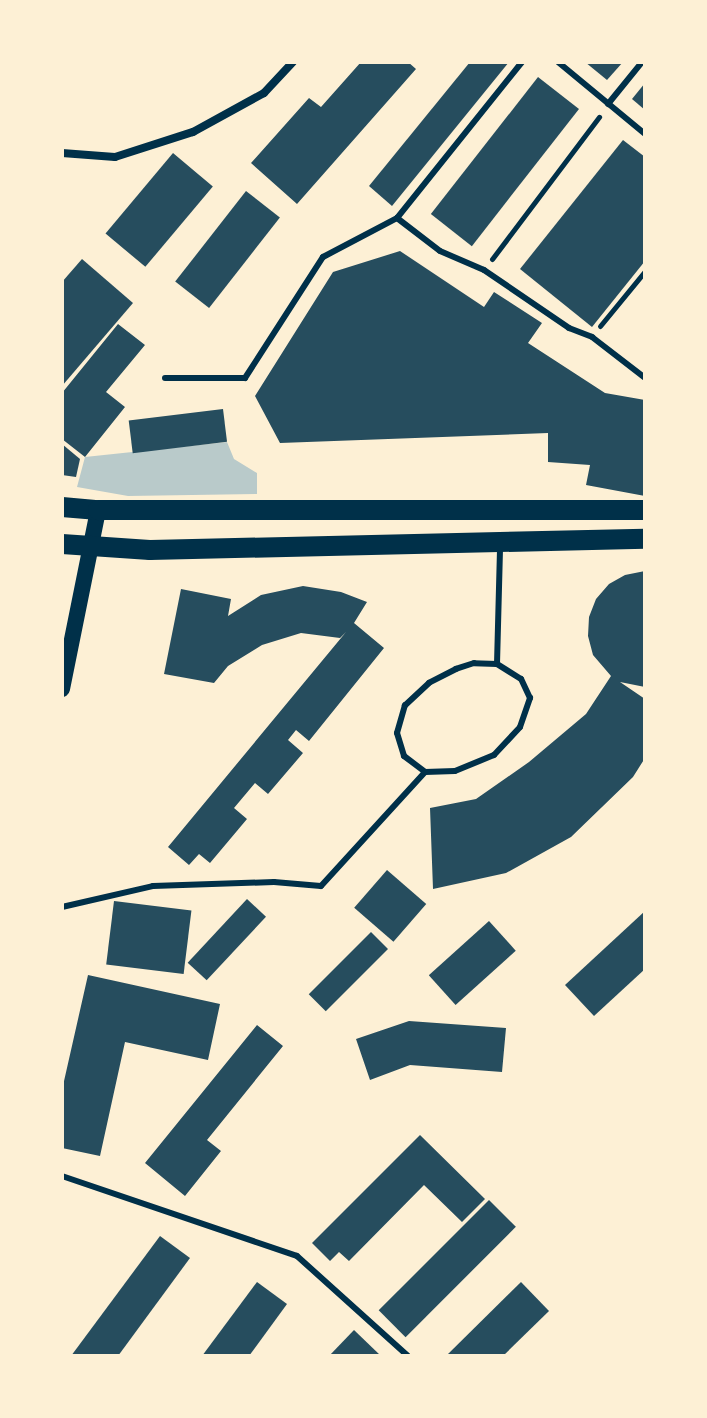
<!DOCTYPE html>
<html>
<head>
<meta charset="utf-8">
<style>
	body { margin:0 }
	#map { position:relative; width:707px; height:1418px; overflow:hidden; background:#fdf0d5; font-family:Barlow,sans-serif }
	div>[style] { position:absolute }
	.green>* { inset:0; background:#b9caca }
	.building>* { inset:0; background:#264d5e; transform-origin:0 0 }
	.path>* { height:5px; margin:-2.5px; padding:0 2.5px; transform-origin:2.5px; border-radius:2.5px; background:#003049 }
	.service>* { height:6px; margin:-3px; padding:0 3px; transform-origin:3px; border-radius:3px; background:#003049 }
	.minor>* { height:8px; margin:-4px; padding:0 4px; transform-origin:4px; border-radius:4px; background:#003049 }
	.secondary>* { height:16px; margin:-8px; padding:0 8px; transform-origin:8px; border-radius:8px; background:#003049 }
	.primary>* { height:20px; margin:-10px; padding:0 10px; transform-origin:10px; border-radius:10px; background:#003049 }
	span { translate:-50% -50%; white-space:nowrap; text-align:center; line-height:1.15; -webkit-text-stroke:8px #fdf0d5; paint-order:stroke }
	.frame { position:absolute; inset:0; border:64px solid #fdf0d5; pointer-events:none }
</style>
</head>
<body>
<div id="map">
	<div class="green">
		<div style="clip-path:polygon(227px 442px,234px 459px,257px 473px,257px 494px,128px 496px,77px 487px,85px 457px)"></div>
	</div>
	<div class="building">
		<div style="clip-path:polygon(361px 62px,408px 62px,416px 69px,297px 204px,251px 163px,309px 98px,321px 107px)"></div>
		<div style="clip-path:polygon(470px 62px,509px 62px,392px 206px,369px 186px)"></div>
		<div style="clip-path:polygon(585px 62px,623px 62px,607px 80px)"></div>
		<div style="left:538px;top:77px;width:52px;height:174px;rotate:38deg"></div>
		<div style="clip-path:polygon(645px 83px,645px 110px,632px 99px)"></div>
		<div style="clip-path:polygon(623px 140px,645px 157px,645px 261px,592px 327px,520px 269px)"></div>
		<div style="left:173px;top:153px;width:52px;height:105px;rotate:40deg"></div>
		<div style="left:246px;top:191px;width:43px;height:115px;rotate:38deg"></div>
		<div style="clip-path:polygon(400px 251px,484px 307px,494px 292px,542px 323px,528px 343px,605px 393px,645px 400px,645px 496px,586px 485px,590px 465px,548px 462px,548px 433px,280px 443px,255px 396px,333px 272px)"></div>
		<div style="clip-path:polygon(82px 259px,133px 303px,62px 386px,62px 282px)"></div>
		<div style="clip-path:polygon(118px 324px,145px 345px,106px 392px,125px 407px,85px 457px,62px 439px,62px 393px)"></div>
		<div style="left:223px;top:409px;width:33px;height:95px;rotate:83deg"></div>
		<div style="clip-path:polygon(62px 444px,80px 459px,76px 477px,62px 475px)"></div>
		<div style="clip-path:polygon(645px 571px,645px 687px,620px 682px,645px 699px,645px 758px,633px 777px,571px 837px,506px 873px,433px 889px,430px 808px,476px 799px,529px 762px,586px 714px,611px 676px,593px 655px,588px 636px,589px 617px,596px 599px,609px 584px,625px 575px)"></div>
		<div style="clip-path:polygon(303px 586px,341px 592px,367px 602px,354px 623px,384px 648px,309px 741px,296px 730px,288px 740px,303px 753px,268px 794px,255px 783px,234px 808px,247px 819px,210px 863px,199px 854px,189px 865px,168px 847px,346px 632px,340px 638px,301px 633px,262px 645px,228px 666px,214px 683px,164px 674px,181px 589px,231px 599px,228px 616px,261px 595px)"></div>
		<div style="left:387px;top:870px;width:52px;height:50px;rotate:41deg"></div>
		<div style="left:247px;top:899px;width:26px;height:87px;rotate:43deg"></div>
		<div style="left:114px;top:901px;width:78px;height:64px;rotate:7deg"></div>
		<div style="clip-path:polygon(645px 911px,645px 969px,594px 1016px,565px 985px)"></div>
		<div style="left:489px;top:921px;width:40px;height:81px;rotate:48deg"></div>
		<div style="left:371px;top:932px;width:24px;height:88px;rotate:45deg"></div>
		<div style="clip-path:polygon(88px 975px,220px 1004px,208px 1060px,125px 1042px,100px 1156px,62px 1148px,62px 1090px)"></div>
		<div style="clip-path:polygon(409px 1021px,506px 1028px,502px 1072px,410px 1065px,370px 1080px,356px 1039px)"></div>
		<div style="clip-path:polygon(257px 1025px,283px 1046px,207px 1140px,221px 1151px,185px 1196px,145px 1163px)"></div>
		<div style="clip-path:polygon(420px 1135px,485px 1199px,462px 1222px,424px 1185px,349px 1261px,339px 1252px,330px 1261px,312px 1243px)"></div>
		<div style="left:489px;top:1200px;width:38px;height:156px;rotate:45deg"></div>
		<div style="clip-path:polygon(160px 1236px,190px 1258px,118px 1356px,71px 1356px)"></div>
		<div style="clip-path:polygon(257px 1282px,287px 1304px,249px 1356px,202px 1356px)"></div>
		<div style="clip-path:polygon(521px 1282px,549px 1311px,503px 1356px,446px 1356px)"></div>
		<div style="clip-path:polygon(354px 1330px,381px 1356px,329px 1356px)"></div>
	</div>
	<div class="path">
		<div style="left:492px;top:259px;width:178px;rotate:-53deg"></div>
		<div style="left:600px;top:326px;width:71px;rotate:-50.7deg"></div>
	</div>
	<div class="service">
		<div style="left:522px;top:62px;width:200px;rotate:128.7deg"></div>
		<div style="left:397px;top:218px;width:54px;rotate:37.5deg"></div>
		<div style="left:440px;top:251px;width:48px;rotate:23.4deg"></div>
		<div style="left:484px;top:270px;width:103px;rotate:34.3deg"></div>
		<div style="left:569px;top:328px;width:25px;rotate:21deg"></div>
		<div style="left:592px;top:337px;width:67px;rotate:37.7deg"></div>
		<div style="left:558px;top:62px;width:113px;rotate:39.6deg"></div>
		<div style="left:608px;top:104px;width:54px;rotate:-51deg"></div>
		<div style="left:165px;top:378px;width:80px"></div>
		<div style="left:245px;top:378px;width:144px;rotate:-57.2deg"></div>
		<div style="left:323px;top:257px;width:84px;rotate:-27.8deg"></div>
		<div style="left:497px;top:664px;width:23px;rotate:-178deg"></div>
		<div style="left:474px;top:663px;width:19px;rotate:162deg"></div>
		<div style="left:456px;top:669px;width:30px;rotate:153deg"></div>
		<div style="left:429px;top:683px;width:33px;rotate:137deg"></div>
		<div style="left:405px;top:705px;width:29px;rotate:106deg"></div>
		<div style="left:397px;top:733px;width:24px;rotate:73deg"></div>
		<div style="left:404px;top:756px;width:26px;rotate:37deg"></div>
		<div style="left:425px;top:772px;width:30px;rotate:-2deg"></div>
		<div style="left:455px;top:771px;width:42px;rotate:-22.3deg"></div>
		<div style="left:494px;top:755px;width:38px;rotate:-47deg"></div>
		<div style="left:520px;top:727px;width:31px;rotate:-71deg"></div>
		<div style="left:530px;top:698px;width:21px;rotate:-115deg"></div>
		<div style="left:521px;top:679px;width:28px;rotate:-148deg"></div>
		<div style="left:497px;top:664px;width:118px;rotate:-88.5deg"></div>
		<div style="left:62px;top:907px;width:93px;rotate:-13deg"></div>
		<div style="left:153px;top:886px;width:121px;rotate:-1.9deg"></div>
		<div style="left:274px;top:882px;width:47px;rotate:4.9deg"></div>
		<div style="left:321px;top:886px;width:154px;rotate:-47.6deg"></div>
		<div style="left:62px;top:1176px;width:248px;rotate:18.8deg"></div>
		<div style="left:297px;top:1256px;width:149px;rotate:42deg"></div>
	</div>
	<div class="minor">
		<div style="left:62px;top:153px;width:53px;rotate:4.3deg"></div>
		<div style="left:115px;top:157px;width:82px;rotate:-17.8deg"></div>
		<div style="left:193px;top:132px;width:81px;rotate:-28.8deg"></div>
		<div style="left:264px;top:93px;width:42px;rotate:-46.9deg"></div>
	</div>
	<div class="secondary">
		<div style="left:62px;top:689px;width:183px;rotate:-78.6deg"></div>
	</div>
	<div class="primary">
		<div style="left:62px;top:507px;width:36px;rotate:5deg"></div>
		<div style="left:98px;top:510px;width:547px"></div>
		<div style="left:62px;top:544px;width:88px;rotate:3.9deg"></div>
		<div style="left:150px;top:550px;width:495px;rotate:-1.3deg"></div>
	</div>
	<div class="frame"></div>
</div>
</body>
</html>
